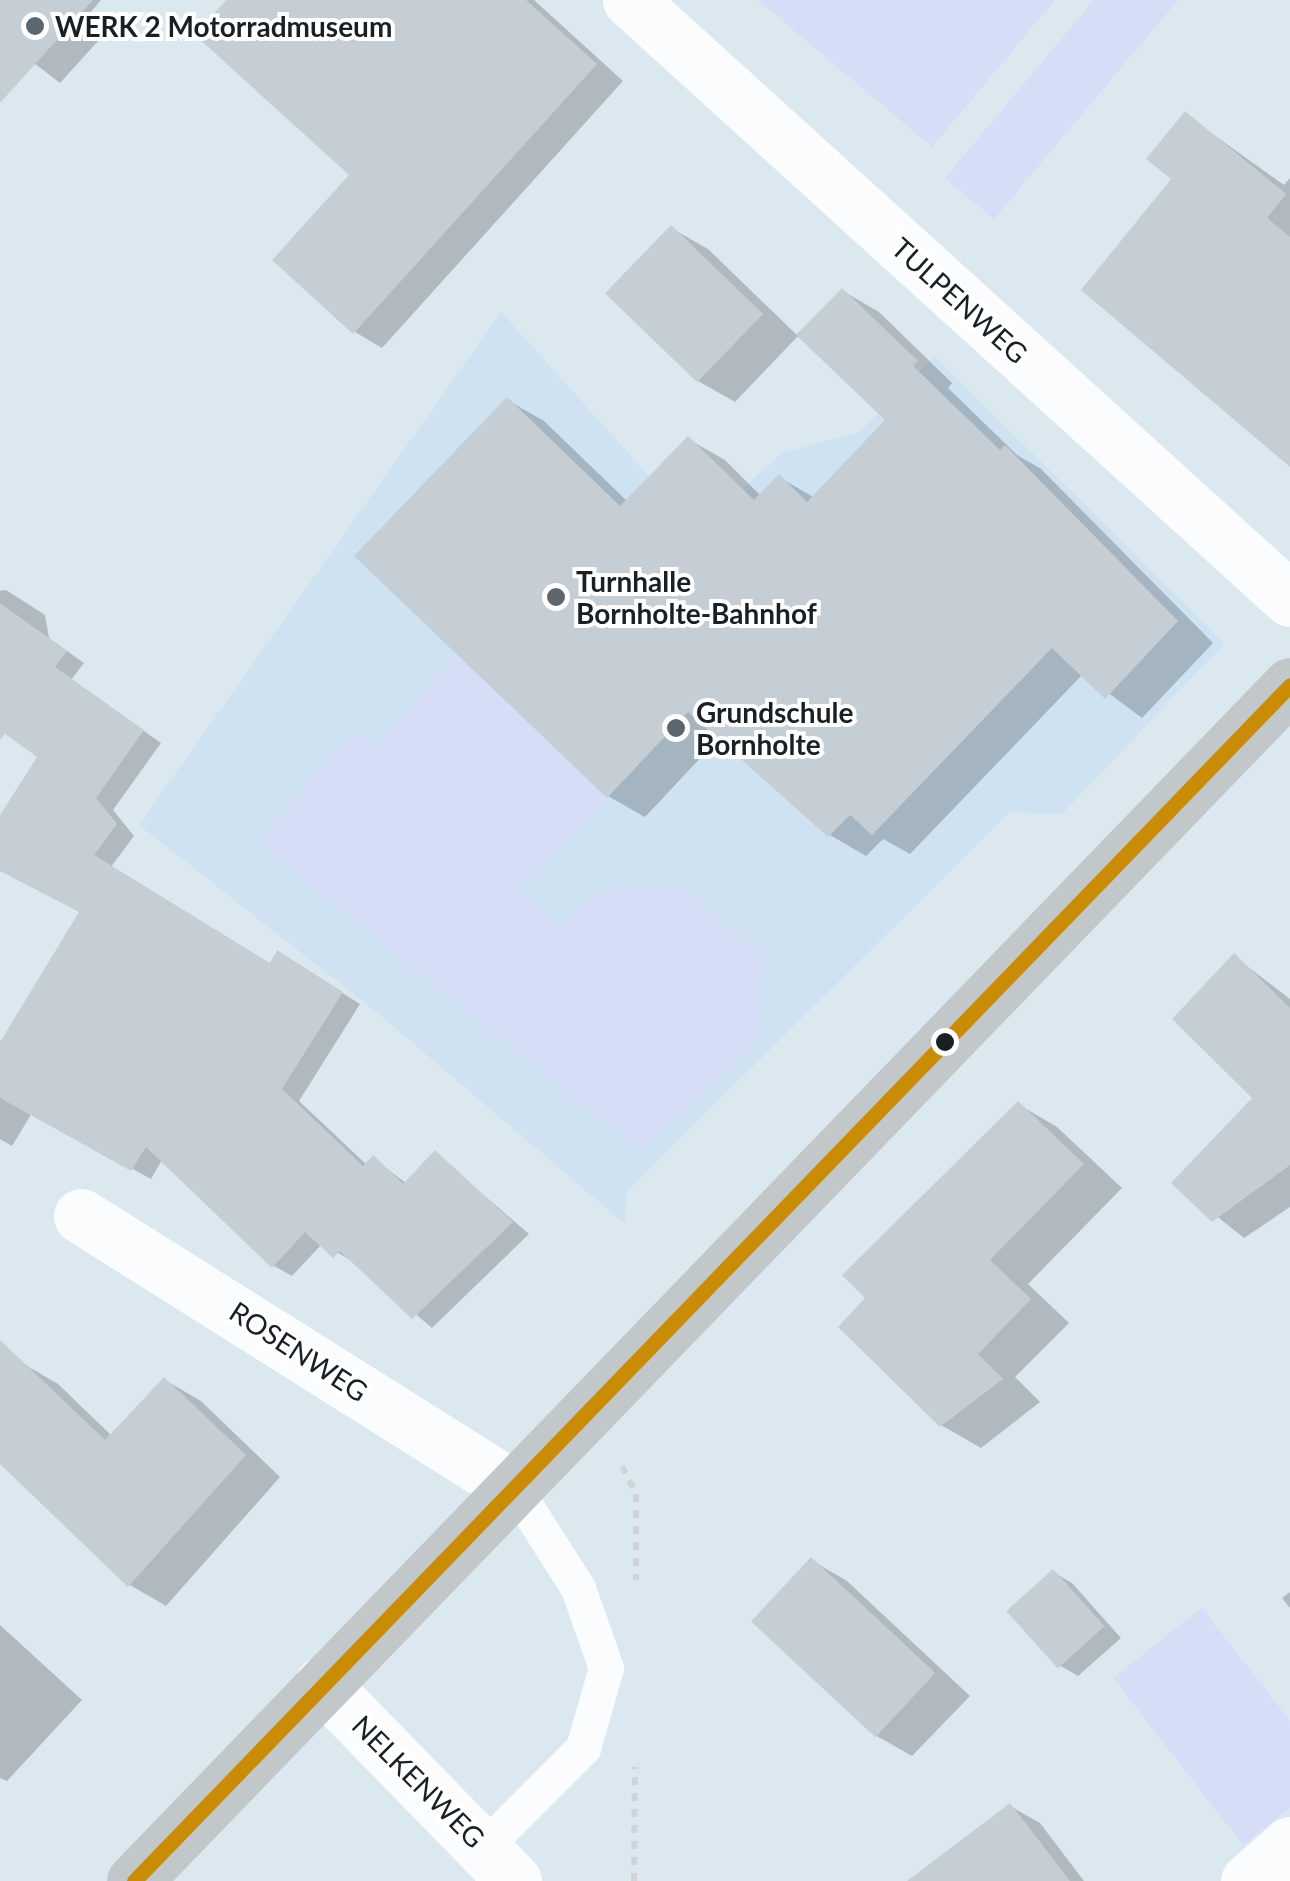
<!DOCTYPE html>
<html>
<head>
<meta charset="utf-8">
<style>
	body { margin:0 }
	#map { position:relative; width:1290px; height:1881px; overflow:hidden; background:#dce8f0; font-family:Lato,sans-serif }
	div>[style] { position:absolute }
	.built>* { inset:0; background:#cee2f1 }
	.green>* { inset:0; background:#d6ddf6 }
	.shadow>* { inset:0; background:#0003 }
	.building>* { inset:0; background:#c6ced5; transform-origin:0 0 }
	.path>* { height:6px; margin-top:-3px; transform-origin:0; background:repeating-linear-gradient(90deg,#d1d4d7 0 8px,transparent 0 16px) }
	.lane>* { height:35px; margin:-17.5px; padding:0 17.5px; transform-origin:17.5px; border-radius:17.5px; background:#fafcfd }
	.street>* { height:55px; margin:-27.5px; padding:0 27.5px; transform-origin:27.5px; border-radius:27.5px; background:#fafcfd }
	.secondary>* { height:55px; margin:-27.5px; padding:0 27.5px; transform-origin:27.5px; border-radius:27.5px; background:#c2c7ca }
	.bus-1>* { height:15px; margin:-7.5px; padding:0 7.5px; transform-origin:7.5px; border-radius:7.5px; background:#ca8b07 }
	.dots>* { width:28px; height:28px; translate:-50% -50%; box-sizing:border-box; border:5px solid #fff; border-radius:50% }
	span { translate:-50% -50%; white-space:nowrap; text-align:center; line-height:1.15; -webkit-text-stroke:8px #fff; paint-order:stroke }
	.poi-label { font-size:28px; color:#182025; font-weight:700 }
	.left { translate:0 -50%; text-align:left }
	.street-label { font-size:28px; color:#182025 }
</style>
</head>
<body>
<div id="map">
	<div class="built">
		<div style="clip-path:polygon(501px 312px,697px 529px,782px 453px,860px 432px,934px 356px,1225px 643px,1062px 814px,1010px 812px,627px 1191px,625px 1224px,380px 1015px,139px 825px)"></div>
	</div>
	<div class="green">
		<div style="clip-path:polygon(758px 0,1055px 0,932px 147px)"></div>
		<div style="clip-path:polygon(1094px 0,1178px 0,994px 219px,945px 178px)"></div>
		<div style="clip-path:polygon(456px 654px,607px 798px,517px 886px,558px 927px,598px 892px,685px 886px,765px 961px,757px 1043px,641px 1152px,257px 843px,356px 729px,375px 747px)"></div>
		<div style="clip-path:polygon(1202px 1608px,1290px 1721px,1290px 1808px,1243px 1845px,1113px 1678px)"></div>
	</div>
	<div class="shadow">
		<div style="clip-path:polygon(0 0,101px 0,90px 13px,109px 29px,60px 83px,0 37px)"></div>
		<div style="clip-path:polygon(230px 0,534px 0,623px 81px,382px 348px,355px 332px,352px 175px)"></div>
		<div style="clip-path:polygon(1186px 115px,1284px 185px,1290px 178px,1290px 462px,1174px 179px)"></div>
		<div style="clip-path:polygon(671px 228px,708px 249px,798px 336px,735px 402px,698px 381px)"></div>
		<div style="clip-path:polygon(843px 291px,879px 312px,952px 383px,948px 388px,1017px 455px,1041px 469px,1213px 643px,1142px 718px,1083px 674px,910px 854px,883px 839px,866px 856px,830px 835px,720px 737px,645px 817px,608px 796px,507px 400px,544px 421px,627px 501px,688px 439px,725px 460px,761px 496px,779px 477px,815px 498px,889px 420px)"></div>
		<div style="clip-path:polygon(6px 590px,45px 615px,49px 638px,84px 663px,71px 680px,161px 743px,113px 810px,134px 836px,111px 867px,271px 966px,296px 964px,360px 1004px,299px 1101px,367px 1165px,373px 1158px,407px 1184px,435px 1153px,529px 1234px,432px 1328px,356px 1263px,322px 1244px,292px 1276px,274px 1266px,162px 1160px,151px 1179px,32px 1113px,12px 1146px,0 1139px,0 1047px,82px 912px,0 869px,0 825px,40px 756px,0 728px,0 591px)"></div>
		<div style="clip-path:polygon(1235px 957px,1290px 999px,1290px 1207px,1244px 1238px,1175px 1183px,1255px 1098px)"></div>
		<div style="clip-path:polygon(1018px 1104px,1057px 1127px,1122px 1188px,1028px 1284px,1069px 1323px,1015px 1377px,1040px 1402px,981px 1448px,941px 1425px)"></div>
		<div style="clip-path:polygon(22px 1363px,58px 1384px,112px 1436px,165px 1380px,201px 1401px,280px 1477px,166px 1606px,130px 1585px,0 1461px,0 1387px)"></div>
		<div style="clip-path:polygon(811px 1560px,847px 1581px,970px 1696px,912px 1756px,875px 1735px)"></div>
		<div style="clip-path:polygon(1053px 1572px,1072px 1583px,1121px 1638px,1078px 1676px,1059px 1665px)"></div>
		<div style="clip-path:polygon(1290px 1592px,1290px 1608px,1282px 1598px)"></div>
		<div style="clip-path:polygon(0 1625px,82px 1700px,7px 1781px,0 1778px)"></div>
		<div style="clip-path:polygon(1010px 1806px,1040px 1823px,1084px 1881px,912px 1881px)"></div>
	</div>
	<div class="building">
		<div style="clip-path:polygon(0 0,93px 0,0 103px)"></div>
		<div style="clip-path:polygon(226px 0,526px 0,597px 64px,353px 334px,272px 260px,349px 175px,195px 35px)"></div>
		<div style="clip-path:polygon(1185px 111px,1286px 194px,1267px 218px,1290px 237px,1290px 467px,1081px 290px,1171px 179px,1146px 159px)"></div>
		<div style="left:671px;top:225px;width:128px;height:95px;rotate:44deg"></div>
		<div style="clip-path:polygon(842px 288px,918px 361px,913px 366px,1000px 450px,1005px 445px,1178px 621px,1105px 699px,1052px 648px,872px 835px,850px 815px,828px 837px,688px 712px,607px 798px,354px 556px,507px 397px,620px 506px,688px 436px,754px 500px,779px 474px,807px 502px,885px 420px,796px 335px)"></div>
		<div style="clip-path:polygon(0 603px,67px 651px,55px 667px,144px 730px,96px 798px,117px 824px,94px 855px,270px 963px,277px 950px,343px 992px,282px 1089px,363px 1166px,373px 1155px,403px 1184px,435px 1150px,513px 1222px,412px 1319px,340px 1251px,333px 1258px,305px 1232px,272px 1268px,146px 1147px,131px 1171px,0 1098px,0 1042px,79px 912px,0 871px,0 815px,37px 757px,5px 734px,0 740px)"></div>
		<div style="clip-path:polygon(1234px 953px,1290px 1008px,1290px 1165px,1212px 1222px,1171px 1183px,1252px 1098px,1172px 1019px)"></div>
		<div style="clip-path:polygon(1018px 1101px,1084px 1164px,990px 1260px,1031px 1299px,978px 1354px,1003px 1379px,940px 1427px,838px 1327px,865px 1298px,842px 1275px)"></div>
		<div style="clip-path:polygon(0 1340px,105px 1440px,164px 1377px,246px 1455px,128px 1587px,0 1464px)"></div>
		<div style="left:811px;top:1557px;width:170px;height:88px;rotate:43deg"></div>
		<div style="left:1053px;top:1569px;width:77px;height:63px;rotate:48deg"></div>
		<div style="clip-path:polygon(1010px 1803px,1070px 1881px,907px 1881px)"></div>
	</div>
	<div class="path">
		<div style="left:622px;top:1466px;width:31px;rotate:63deg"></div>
		<div style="left:636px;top:1494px;width:86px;rotate:90deg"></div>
		<div style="left:634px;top:1881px;width:114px;rotate:-89.5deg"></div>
	</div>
	<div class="lane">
		<div style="left:485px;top:1846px;width:139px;rotate:-45deg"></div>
		<div style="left:583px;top:1748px;width:83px;rotate:-74deg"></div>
		<div style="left:606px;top:1668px;width:85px;rotate:-109.3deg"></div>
		<div style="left:578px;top:1588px;width:117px;rotate:-122.5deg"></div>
	</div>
	<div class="street">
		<div style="left:630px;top:0;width:891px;rotate:42.23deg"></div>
		<div style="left:81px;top:1216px;width:513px;rotate:32.17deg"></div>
		<div style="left:322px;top:1684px;width:275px;rotate:45.7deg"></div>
		<div style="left:1248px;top:1881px;width:56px;rotate:-41.4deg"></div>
	</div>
	<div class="secondary">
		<div style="left:134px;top:1881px;width:1663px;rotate:-45.97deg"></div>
	</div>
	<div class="bus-1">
		<div style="left:134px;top:1881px;width:1663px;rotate:-45.97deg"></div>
	</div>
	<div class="dots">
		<div style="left:35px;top:26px;background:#5d666c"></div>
		<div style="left:556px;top:597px;background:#5d666c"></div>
		<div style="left:676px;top:728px;background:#5d666c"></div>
		<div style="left:945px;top:1042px;background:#182025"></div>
	</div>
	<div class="poi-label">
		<span class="left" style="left:55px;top:26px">WERK 2 Motorradmuseum</span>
		<span class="left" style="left:576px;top:597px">Turnhalle<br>Bornholte-Bahnhof</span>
		<span class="left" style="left:696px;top:728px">Grundschule<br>Bornholte</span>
	</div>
	<div class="street-label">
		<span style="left:960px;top:300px;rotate:42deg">TULPENWEG</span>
		<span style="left:299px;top:1351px;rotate:33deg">ROSENWEG</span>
		<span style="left:419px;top:1781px;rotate:45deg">NELKENWEG</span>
	</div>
</div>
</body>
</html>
